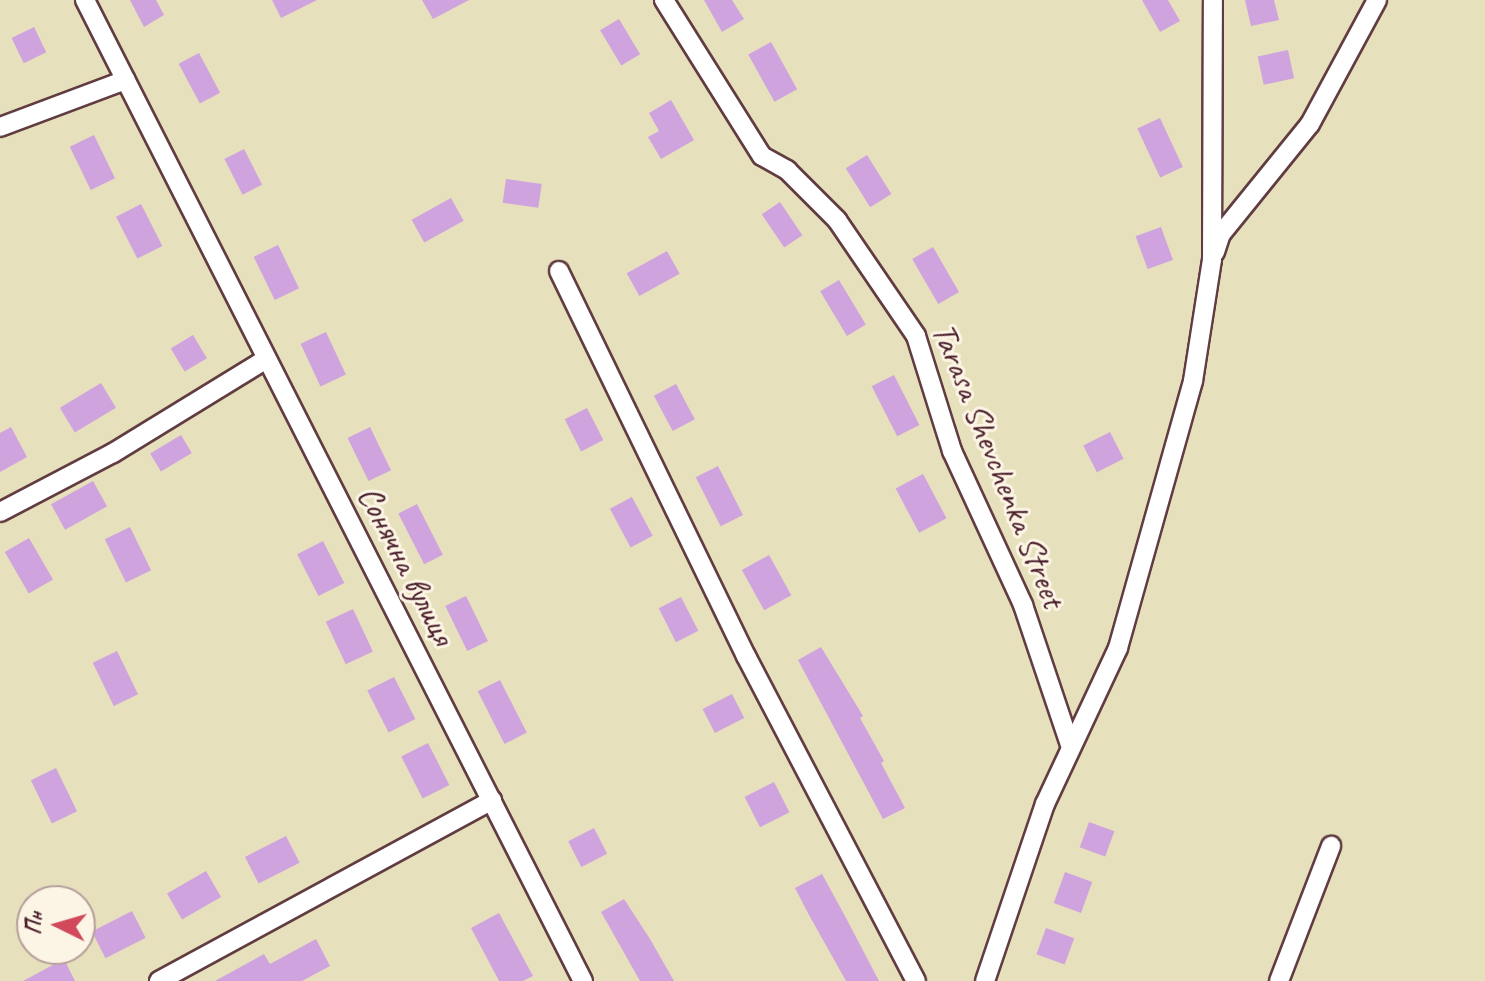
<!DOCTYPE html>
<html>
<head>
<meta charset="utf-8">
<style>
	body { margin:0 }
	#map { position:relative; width:1485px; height:981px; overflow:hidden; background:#e6e0bc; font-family:Caveat,sans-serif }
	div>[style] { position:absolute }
	.building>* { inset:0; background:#cfa3de; transform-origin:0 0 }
	.roads { filter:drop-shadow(2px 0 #613c41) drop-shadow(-2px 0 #613c41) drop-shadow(0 2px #613c41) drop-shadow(0 -2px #613c41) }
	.minor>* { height:18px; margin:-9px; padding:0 9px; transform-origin:9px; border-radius:9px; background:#fff }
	span { translate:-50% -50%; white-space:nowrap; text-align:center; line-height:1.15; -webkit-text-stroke:6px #fcf5e5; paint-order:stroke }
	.street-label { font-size:34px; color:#4a1f2b }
	.north { position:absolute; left:16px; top:885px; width:80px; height:80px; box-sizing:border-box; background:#fcf5e5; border:2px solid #b59f9b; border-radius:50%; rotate:275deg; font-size:22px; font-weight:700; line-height:32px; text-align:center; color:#4a1f2b }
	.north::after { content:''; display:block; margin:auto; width:28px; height:36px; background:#d1495b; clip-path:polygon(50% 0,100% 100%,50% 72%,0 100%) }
</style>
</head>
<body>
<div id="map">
	<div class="building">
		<div style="clip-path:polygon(130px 0,156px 0,164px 15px,144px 27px)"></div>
		<div style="clip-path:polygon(272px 0,317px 0,281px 18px)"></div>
		<div style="clip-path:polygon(422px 0,469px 0,433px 19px)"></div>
		<div style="clip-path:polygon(704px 0,732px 0,744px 19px,722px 32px)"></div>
		<div style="clip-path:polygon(1142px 0,1168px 0,1180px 21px,1160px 32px)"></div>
		<div style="clip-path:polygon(1245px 0,1274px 0,1279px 20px,1251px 26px)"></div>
		<div style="left:619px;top:19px;width:41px;height:22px;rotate:59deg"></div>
		<div style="left:34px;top:27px;width:28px;height:25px;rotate:64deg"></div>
		<div style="left:771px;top:42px;width:54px;height:26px;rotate:61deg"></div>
		<div style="left:1288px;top:50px;width:29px;height:31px;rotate:78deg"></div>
		<div style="left:199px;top:53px;width:45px;height:23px;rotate:62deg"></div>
		<div style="clip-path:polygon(671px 100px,694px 140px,661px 159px,648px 137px,659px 131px,649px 113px)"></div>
		<div style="left:1160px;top:118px;width:54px;height:25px;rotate:65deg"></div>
		<div style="left:94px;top:135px;width:48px;height:27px;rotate:64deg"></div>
		<div style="left:244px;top:149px;width:40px;height:22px;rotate:63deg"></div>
		<div style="left:867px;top:155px;width:46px;height:25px;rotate:58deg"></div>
		<div style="left:506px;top:179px;width:36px;height:24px;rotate:8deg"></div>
		<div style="left:451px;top:198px;width:26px;height:45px;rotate:61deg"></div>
		<div style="left:780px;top:202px;width:40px;height:22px;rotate:56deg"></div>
		<div style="left:141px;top:204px;width:47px;height:28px;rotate:63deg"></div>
		<div style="left:1161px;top:227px;width:35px;height:27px;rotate:70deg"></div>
		<div style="left:278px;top:245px;width:48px;height:27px;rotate:64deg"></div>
		<div style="left:933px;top:247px;width:52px;height:24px;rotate:60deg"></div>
		<div style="left:667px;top:251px;width:26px;height:46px;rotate:61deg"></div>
		<div style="left:839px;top:280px;width:52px;height:22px;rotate:59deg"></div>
		<div style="left:326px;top:332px;width:47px;height:28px;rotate:65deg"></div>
		<div style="left:193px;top:335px;width:27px;height:26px;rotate:59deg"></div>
		<div style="left:894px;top:375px;width:56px;height:25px;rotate:63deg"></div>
		<div style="left:101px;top:383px;width:29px;height:48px;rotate:59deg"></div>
		<div style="left:676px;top:384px;width:40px;height:25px;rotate:62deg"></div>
		<div style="left:587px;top:408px;width:36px;height:25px;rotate:63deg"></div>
		<div style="clip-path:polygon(11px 427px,27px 457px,0 472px,0 433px)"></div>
		<div style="left:370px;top:427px;width:48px;height:25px;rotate:64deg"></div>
		<div style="left:1110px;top:432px;width:30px;height:30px;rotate:63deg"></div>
		<div style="left:181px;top:435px;width:21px;height:36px;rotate:59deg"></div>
		<div style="left:718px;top:466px;width:55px;height:25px;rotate:63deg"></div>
		<div style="left:923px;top:474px;width:50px;height:31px;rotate:62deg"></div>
		<div style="left:93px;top:481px;width:29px;height:48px;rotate:61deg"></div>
		<div style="left:632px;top:497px;width:44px;height:25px;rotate:62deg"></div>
		<div style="left:417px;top:504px;width:57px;height:21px;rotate:63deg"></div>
		<div style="left:130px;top:527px;width:48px;height:28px;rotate:64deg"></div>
		<div style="left:29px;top:538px;width:48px;height:28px;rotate:60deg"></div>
		<div style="left:323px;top:541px;width:47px;height:29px;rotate:63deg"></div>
		<div style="left:769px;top:555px;width:46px;height:31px;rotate:61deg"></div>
		<div style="left:466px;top:596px;width:50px;height:23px;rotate:64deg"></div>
		<div style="left:681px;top:597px;width:38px;height:25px;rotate:63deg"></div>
		<div style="left:353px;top:609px;width:47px;height:30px;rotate:65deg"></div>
		<div style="clip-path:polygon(821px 647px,863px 716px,860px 718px,884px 761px,881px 763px,905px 808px,883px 819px,798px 660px)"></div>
		<div style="left:117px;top:651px;width:48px;height:27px;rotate:64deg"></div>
		<div style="left:394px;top:677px;width:47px;height:30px;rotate:63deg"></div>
		<div style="left:500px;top:680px;width:59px;height:25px;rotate:63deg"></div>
		<div style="left:732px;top:694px;width:27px;height:33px;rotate:63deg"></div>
		<div style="left:428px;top:743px;width:47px;height:30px;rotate:63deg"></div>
		<div style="left:56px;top:768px;width:48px;height:28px;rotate:64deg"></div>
		<div style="left:774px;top:782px;width:34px;height:33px;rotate:63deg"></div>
		<div style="left:1089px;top:822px;width:27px;height:27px;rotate:20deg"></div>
		<div style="left:594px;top:828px;width:29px;height:29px;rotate:63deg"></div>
		<div style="left:286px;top:836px;width:30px;height:46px;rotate:63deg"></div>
		<div style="left:206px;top:871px;width:30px;height:45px;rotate:60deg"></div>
		<div style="left:1065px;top:872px;width:29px;height:33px;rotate:20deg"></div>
		<div style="clip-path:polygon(822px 874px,846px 918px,879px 981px,846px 981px,809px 915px,795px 888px)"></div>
		<div style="clip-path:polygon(624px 899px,650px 939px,674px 981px,640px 981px,601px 912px)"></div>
		<div style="left:132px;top:911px;width:30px;height:45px;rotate:63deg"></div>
		<div style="clip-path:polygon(499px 913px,533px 976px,523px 981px,499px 981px,471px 928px)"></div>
		<div style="left:1046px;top:928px;width:30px;height:28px;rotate:20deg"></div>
		<div style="clip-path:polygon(316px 939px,330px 966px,302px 981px,215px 981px,264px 954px,270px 964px)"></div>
		<div style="clip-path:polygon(64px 959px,75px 981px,23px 981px)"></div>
	</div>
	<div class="roads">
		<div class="minor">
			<div style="left:85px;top:0;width:1100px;rotate:63.09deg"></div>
			<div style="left:664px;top:0;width:184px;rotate:57.9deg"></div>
			<div style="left:762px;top:156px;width:29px;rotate:29deg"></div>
			<div style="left:787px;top:170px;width:71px;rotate:45deg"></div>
			<div style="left:837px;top:220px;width:140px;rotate:55.7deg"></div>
			<div style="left:916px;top:336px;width:121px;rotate:72.6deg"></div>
			<div style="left:952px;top:451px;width:170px;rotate:65.2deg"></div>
			<div style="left:1023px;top:605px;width:148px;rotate:71.4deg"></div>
			<div style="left:0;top:127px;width:134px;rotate:-20.5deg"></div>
			<div style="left:1215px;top:252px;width:19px;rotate:-72deg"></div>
			<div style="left:1221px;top:234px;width:141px;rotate:-51deg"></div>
			<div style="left:1310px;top:124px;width:141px;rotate:-61.6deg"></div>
			<div style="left:559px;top:271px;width:428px;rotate:64.1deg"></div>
			<div style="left:746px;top:656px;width:367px;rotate:62.4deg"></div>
			<div style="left:0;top:512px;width:127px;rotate:-27.6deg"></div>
			<div style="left:113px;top:453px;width:178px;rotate:-31.5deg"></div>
			<div style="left:159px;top:981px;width:379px;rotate:-28.5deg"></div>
			<div style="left:985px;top:981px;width:187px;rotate:-71.3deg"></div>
			<div style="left:1045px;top:804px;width:172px;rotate:-64.9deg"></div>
			<div style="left:1118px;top:648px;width:277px;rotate:-74.3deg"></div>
			<div style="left:1193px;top:381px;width:122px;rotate:-81.1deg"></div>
			<div style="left:1212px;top:260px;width:260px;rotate:-89.8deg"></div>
			<div style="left:1279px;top:981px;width:145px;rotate:-68.9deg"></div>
		</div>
	</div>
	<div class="street-label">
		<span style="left:999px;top:465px;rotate:68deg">Tarasa Shevchenka Street</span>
		<span style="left:407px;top:565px;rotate:63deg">Сонячна вулиця</span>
	</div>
	<div class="north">Пн</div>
</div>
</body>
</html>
